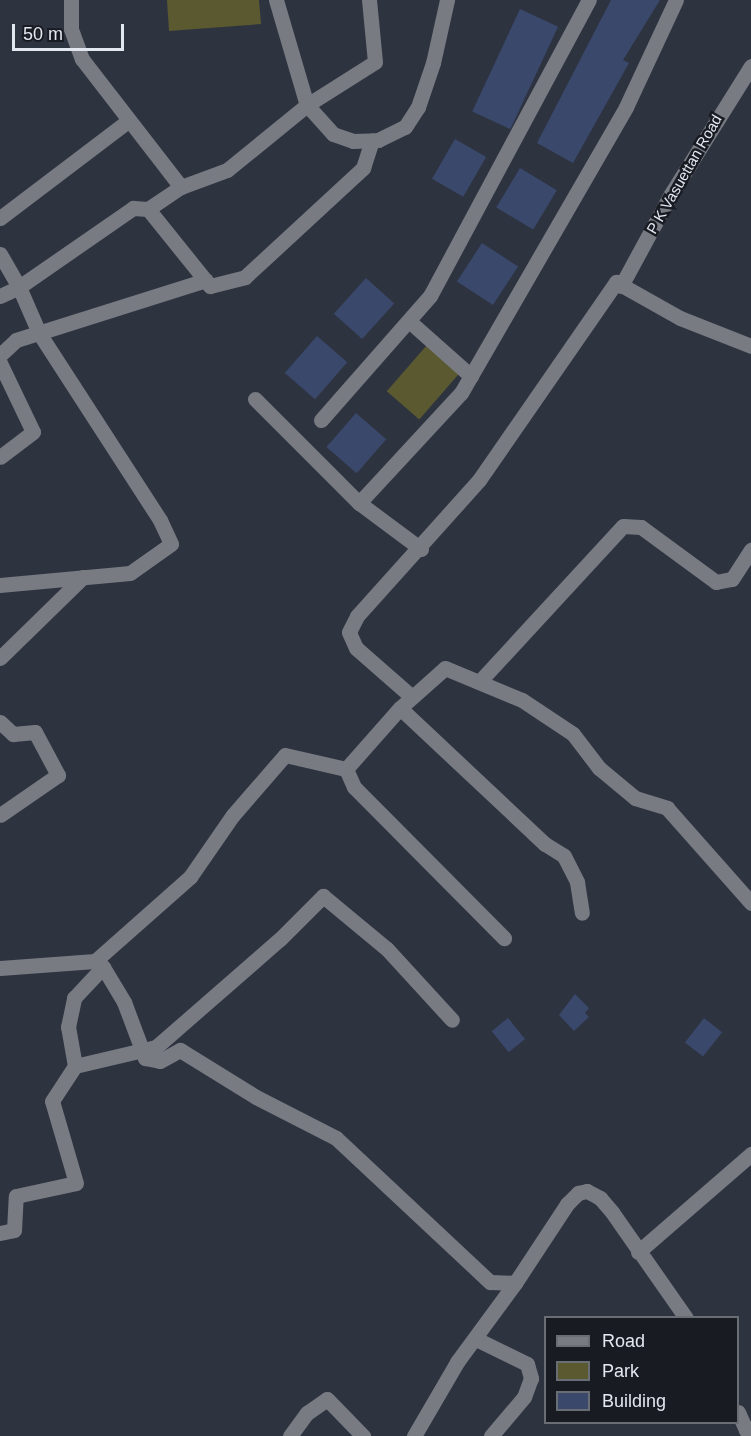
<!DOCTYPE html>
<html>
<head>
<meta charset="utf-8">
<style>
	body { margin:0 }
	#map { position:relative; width:751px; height:1436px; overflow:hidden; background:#2e3340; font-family:Arial,sans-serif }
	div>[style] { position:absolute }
	.green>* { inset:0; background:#5a5930; transform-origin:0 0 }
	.building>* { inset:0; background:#3a486c; transform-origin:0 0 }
	.minor>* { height:15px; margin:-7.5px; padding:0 7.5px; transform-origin:7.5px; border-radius:7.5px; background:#787b82 }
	span { translate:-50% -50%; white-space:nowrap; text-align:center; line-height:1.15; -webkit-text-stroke:5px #181b21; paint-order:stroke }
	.street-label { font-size:15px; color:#e3e7f0 }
	.legend { position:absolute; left:544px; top:1316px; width:195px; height:108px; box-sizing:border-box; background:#181b21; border:2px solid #696d74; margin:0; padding:8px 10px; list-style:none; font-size:18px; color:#e3e7f0 }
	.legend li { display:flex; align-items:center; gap:12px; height:30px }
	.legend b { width:30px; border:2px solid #696d74 }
	.scale { position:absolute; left:12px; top:24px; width:112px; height:27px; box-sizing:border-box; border:3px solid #e3e7f0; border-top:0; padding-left:8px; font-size:18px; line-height:21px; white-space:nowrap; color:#e3e7f0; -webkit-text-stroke:4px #181b21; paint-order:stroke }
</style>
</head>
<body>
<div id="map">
	<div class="green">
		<div style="clip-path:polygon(167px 0,259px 0,261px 24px,169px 31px)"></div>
		<div style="left:434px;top:337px;width:43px;height:72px;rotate:41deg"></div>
	</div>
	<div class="building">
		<div style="clip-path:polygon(611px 0,660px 0,623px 60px,629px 63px,573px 163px,537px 143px)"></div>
		<div style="left:520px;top:9px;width:42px;height:113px;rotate:25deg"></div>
		<div style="left:455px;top:139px;width:36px;height:46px;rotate:30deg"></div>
		<div style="left:520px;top:168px;width:43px;height:46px;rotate:31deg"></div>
		<div style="left:482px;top:243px;width:43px;height:46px;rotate:33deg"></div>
		<div style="left:366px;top:278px;width:38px;height:48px;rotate:42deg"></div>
		<div style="left:317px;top:336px;width:40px;height:49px;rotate:41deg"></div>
		<div style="left:356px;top:413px;width:40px;height:45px;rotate:41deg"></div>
		<div style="clip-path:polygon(575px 994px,589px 1008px,585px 1013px,589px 1017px,574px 1031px,559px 1015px)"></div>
		<div style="left:508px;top:1018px;width:27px;height:21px;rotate:51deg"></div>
		<div style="left:704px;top:1018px;width:23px;height:31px;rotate:38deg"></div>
	</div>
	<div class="minor">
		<div style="left:71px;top:0;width:29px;rotate:90deg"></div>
		<div style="left:71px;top:29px;width:32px;rotate:70deg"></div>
		<div style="left:82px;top:59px;width:162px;rotate:52.3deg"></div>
		<div style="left:276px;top:0;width:109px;rotate:73.6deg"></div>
		<div style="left:307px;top:105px;width:80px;rotate:-32.3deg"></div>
		<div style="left:375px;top:62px;width:62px;rotate:-95.5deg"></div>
		<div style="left:148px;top:209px;width:40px;rotate:-34deg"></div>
		<div style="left:181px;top:187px;width:49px;rotate:-20.3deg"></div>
		<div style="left:227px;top:170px;width:103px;rotate:-39.1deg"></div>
		<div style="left:307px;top:105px;width:39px;rotate:48deg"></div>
		<div style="left:333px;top:134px;width:21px;rotate:19deg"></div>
		<div style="left:353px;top:141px;width:25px;rotate:-2deg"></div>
		<div style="left:378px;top:140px;width:30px;rotate:-26deg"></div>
		<div style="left:405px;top:127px;width:24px;rotate:-57deg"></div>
		<div style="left:418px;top:107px;width:46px;rotate:-71.2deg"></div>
		<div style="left:433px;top:63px;width:65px;rotate:-77.5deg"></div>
		<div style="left:0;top:218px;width:161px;rotate:-37.2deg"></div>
		<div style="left:0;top:254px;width:38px;rotate:60deg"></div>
		<div style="left:19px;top:287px;width:139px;rotate:-34.7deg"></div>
		<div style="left:133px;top:208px;width:15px;rotate:4deg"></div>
		<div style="left:148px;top:209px;width:99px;rotate:51.2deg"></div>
		<div style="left:210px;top:286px;width:36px;rotate:-14deg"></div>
		<div style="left:245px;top:277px;width:161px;rotate:-42.7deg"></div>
		<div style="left:363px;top:168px;width:29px;rotate:-72deg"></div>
		<div style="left:621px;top:286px;width:105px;rotate:-61.5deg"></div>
		<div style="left:671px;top:194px;width:151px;rotate:-58deg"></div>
		<div style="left:0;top:296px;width:21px;rotate:-25deg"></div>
		<div style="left:19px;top:287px;width:50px;rotate:66.5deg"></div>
		<div style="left:39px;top:333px;width:223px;rotate:57.1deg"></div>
		<div style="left:160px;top:520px;width:26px;rotate:65deg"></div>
		<div style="left:171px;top:544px;width:50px;rotate:144.7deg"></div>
		<div style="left:130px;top:573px;width:131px;rotate:174.7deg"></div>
		<div style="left:409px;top:321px;width:83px;rotate:41.6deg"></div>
		<div style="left:0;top:355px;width:22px;rotate:-43deg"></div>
		<div style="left:16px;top:340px;width:199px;rotate:-17.5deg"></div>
		<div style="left:0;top:363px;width:76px;rotate:64.4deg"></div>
		<div style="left:33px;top:432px;width:41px;rotate:142.9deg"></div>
		<div style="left:255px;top:399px;width:147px;rotate:45deg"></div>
		<div style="left:321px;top:420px;width:165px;rotate:-48.7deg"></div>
		<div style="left:430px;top:296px;width:336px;rotate:-61.8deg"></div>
		<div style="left:421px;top:549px;width:77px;rotate:-143.4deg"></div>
		<div style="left:359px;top:503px;width:150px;rotate:-47.2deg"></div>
		<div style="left:461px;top:393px;width:330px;rotate:-60deg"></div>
		<div style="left:626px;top:107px;width:118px;rotate:-65deg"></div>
		<div style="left:0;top:658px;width:116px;rotate:-44.3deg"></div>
		<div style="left:479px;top:682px;width:212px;rotate:-47.3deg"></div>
		<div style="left:623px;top:526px;width:18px;rotate:3deg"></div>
		<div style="left:641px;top:527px;width:93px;rotate:36.3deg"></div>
		<div style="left:716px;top:582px;width:16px;rotate:-11deg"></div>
		<div style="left:732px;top:579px;width:35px;rotate:-57deg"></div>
		<div style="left:412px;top:697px;width:74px;rotate:-138.8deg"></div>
		<div style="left:356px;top:648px;width:17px;rotate:-114deg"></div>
		<div style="left:349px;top:632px;width:18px;rotate:-63deg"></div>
		<div style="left:357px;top:616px;width:183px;rotate:-48.1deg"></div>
		<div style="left:479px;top:480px;width:241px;rotate:-55.3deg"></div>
		<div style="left:616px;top:282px;width:73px;rotate:29.4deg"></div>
		<div style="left:680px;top:318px;width:76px;rotate:21.5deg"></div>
		<div style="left:400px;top:708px;width:199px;rotate:43.2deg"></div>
		<div style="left:545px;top:844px;width:22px;rotate:32deg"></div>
		<div style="left:564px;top:856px;width:29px;rotate:63deg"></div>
		<div style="left:577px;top:882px;width:31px;rotate:81deg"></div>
		<div style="left:0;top:722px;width:18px;rotate:43deg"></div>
		<div style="left:13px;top:734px;width:22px;rotate:-5deg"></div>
		<div style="left:35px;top:732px;width:49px;rotate:61.9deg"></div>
		<div style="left:58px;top:775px;width:70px;rotate:145.4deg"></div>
		<div style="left:346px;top:769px;width:20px;rotate:66deg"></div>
		<div style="left:354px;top:787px;width:213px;rotate:45.2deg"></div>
		<div style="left:103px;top:967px;width:41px;rotate:59deg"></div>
		<div style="left:124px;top:1002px;width:60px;rotate:69.4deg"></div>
		<div style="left:145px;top:1058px;width:15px;rotate:11deg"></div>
		<div style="left:160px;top:1061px;width:23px;rotate:-29deg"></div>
		<div style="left:180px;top:1050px;width:89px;rotate:31.7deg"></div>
		<div style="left:256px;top:1097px;width:90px;rotate:27.1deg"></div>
		<div style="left:336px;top:1138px;width:211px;rotate:43.1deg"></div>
		<div style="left:490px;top:1282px;width:25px;rotate:2deg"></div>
		<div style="left:515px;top:1283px;width:95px;rotate:-56.6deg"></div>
		<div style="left:567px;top:1204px;width:16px;rotate:-45deg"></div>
		<div style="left:578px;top:1193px;width:9px;rotate:-13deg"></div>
		<div style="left:587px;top:1191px;width:15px;rotate:28deg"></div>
		<div style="left:600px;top:1198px;width:18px;rotate:49deg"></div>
		<div style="left:612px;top:1212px;width:129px;rotate:55.1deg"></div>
		<div style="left:0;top:968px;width:95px;rotate:-4.2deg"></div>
		<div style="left:95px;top:961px;width:127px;rotate:-41.5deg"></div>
		<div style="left:190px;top:877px;width:75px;rotate:-55.3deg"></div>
		<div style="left:233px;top:815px;width:79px;rotate:-49.1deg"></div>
		<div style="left:285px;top:755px;width:63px;rotate:12.9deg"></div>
		<div style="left:346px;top:769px;width:81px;rotate:-48.5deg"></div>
		<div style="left:400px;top:708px;width:60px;rotate:-41.6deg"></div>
		<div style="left:445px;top:668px;width:83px;rotate:22.6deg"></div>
		<div style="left:522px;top:700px;width:61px;rotate:33.7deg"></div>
		<div style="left:573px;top:734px;width:43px;rotate:52.6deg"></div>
		<div style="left:599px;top:768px;width:47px;rotate:39.8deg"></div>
		<div style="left:635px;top:798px;width:34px;rotate:17deg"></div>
		<div style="left:667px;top:808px;width:127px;rotate:48.5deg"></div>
		<div style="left:75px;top:1066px;width:83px;rotate:-13.2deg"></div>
		<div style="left:156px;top:1047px;width:164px;rotate:-41.1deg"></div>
		<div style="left:280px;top:939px;width:61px;rotate:-45deg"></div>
		<div style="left:323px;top:896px;width:83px;rotate:39.6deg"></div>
		<div style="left:387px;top:949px;width:96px;rotate:47.5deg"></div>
		<div style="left:0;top:1233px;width:14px;rotate:-12deg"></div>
		<div style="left:14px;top:1230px;width:34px;rotate:-87deg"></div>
		<div style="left:16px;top:1196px;width:61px;rotate:-12.2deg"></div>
		<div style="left:76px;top:1183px;width:85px;rotate:-106.3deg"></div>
		<div style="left:52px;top:1101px;width:42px;rotate:-56.7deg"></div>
		<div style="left:75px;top:1066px;width:40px;rotate:-100deg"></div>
		<div style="left:68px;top:1027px;width:30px;rotate:-78deg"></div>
		<div style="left:74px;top:998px;width:42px;rotate:-46.9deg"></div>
		<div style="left:103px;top:967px;width:10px;rotate:-143deg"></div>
		<div style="left:638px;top:1252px;width:150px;rotate:-40.9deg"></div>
		<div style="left:476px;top:1339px;width:57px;rotate:26.1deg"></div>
		<div style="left:527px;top:1364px;width:15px;rotate:74deg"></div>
		<div style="left:531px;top:1378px;width:20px;rotate:110deg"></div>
		<div style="left:524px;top:1397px;width:51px;rotate:130.2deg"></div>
		<div style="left:738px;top:1412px;width:20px;rotate:66deg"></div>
		<div style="left:746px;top:1430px;width:5px;rotate:-22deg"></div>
		<div style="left:290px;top:1436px;width:29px;rotate:-54deg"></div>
		<div style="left:307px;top:1413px;width:24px;rotate:-35deg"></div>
		<div style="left:327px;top:1399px;width:52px;rotate:45.8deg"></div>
		<div style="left:414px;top:1436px;width:86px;rotate:-59.8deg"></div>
		<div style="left:457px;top:1362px;width:98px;rotate:-53.7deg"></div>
	</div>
	<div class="street-label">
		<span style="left:684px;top:174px;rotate:-60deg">P K Vasuettan Road</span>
	</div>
	<ul class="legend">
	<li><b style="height:8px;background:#787b82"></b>Road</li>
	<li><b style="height:16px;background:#5a5930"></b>Park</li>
	<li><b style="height:16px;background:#3a486c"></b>Building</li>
	</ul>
	<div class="scale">50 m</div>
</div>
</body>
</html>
